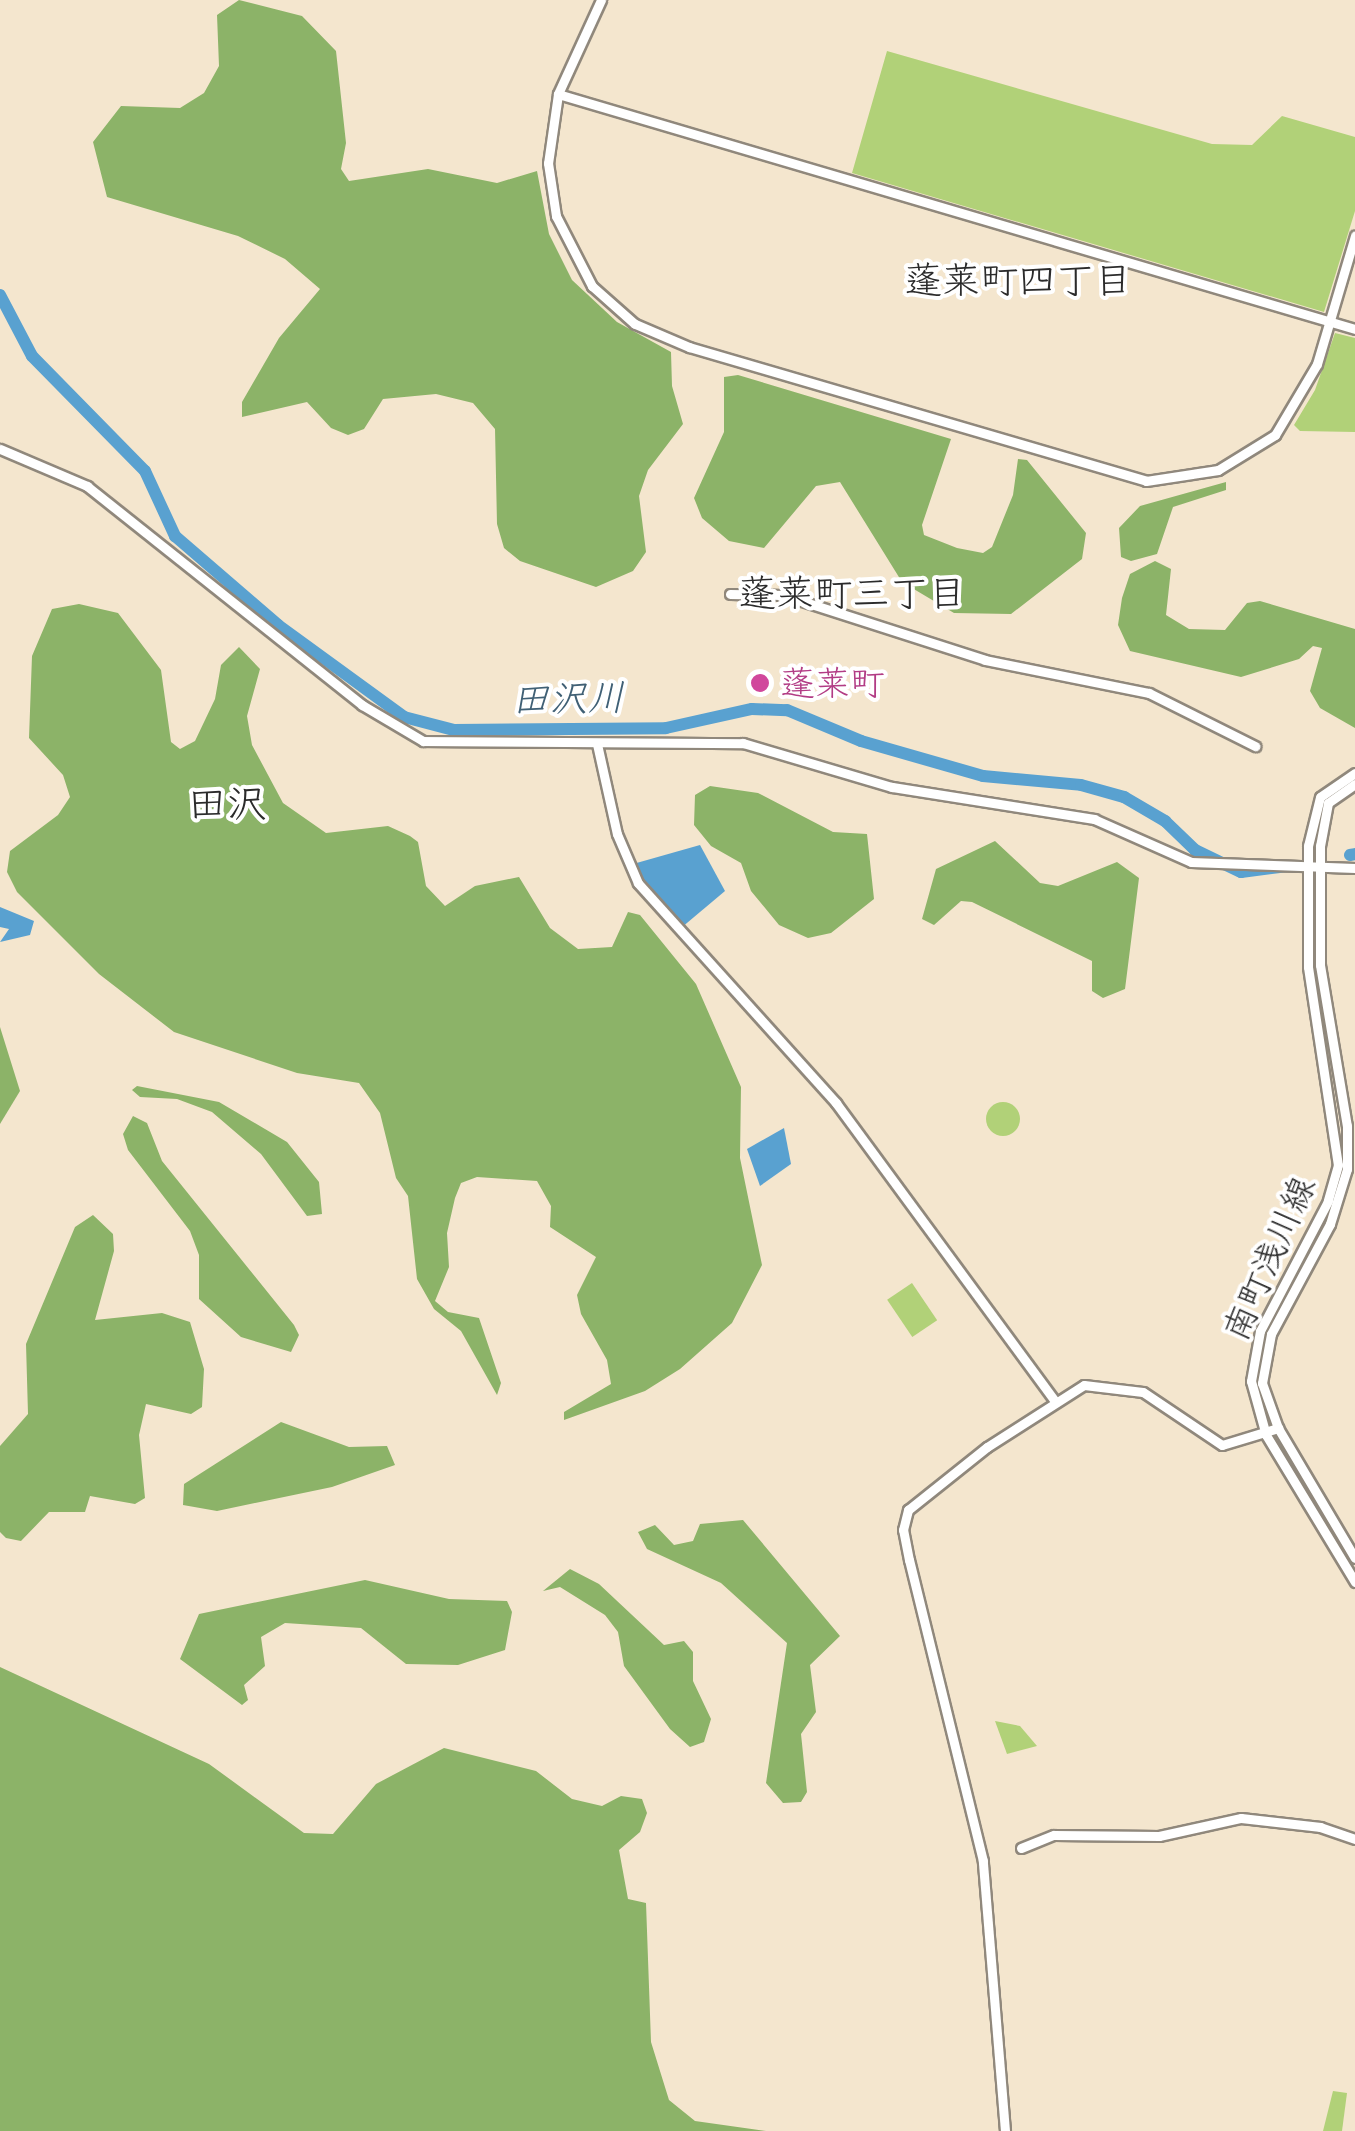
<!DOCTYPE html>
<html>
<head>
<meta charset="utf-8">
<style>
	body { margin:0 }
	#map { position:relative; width:1355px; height:2131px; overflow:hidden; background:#f4e6ce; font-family:Itim,"Klee One",sans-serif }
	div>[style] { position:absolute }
	.green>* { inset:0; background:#b1d178; transform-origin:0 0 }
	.round { border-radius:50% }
	.forest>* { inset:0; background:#8cb368 }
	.water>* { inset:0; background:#59a1d0 }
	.river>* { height:12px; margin:-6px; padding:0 6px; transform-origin:6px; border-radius:6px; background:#59a1d0 }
	.roads { filter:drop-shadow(2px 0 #90887c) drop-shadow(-2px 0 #90887c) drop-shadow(0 2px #90887c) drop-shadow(0 -2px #90887c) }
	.secondary>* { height:9px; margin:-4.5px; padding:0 4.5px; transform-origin:4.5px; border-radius:4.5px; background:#fff }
	.dots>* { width:28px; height:28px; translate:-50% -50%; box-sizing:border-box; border:5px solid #fff; border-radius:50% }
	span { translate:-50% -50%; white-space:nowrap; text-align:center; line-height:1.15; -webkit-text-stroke:8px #fff; paint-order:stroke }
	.hotel-label { font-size:35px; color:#b23c85 }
	.left { translate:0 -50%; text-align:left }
	.street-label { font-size:35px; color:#2b2b2b }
	.neighbourhood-label { font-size:38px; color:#2b2b2b }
	.water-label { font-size:38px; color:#406075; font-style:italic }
	.quarter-label { font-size:40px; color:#2b2b2b }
</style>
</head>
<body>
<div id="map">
	<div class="green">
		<div style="clip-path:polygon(887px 51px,1212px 144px,1252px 145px,1282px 116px,1355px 137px,1355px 211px,1324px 312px,852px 173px)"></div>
		<div style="clip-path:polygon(1335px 333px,1355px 338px,1355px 432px,1300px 431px,1294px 425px,1315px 390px)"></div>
		<div class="round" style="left:986px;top:1102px;width:34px;height:34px"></div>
		<div style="left:912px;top:1283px;width:45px;height:30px;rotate:56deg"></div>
		<div style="clip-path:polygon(995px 1721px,1020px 1726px,1037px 1746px,1007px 1754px)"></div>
		<div style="clip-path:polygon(1333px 2091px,1347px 2093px,1342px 2131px,1323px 2131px)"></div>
	</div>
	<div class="forest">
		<div style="clip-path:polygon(239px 0,302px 16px,336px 51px,346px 143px,341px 169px,349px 181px,428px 169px,497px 183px,537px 171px,549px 234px,572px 280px,617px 322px,671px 352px,672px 386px,683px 424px,648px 470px,639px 496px,646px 552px,633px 571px,596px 587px,520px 561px,504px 548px,497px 524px,495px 429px,473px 403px,436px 394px,383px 399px,364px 429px,348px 435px,331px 428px,307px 402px,242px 417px,242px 402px,279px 338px,320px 289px,285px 259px,238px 236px,107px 197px,93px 142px,121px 106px,180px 108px,204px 93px,219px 66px,217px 15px)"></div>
		<div style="clip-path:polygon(738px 375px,951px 439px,922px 525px,924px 535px,957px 548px,983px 553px,992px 547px,1013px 495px,1018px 459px,1027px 460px,1086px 533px,1082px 559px,1011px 614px,954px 613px,902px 582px,840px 482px,816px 486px,764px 548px,729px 541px,702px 518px,694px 498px,724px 432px,724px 377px)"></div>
		<div style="clip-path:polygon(1226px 482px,1226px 490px,1173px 507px,1157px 554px,1131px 561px,1121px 557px,1119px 528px,1140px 506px)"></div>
		<div style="clip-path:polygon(1155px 561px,1171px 569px,1166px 615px,1189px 629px,1225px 630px,1247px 603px,1260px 601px,1355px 629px,1355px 728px,1320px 708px,1310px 691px,1322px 648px,1313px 646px,1299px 659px,1241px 677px,1130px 651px,1118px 625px,1122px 598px,1130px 574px)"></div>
		<div style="clip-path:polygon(79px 604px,118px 613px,161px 670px,171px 742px,180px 749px,195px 741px,215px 699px,221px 665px,239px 647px,260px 669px,247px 716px,252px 745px,283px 803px,326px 833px,388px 826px,410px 836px,418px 842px,426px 886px,445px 906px,475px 886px,519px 877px,550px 928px,578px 949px,612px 947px,628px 912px,640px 915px,696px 984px,741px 1087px,740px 1158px,762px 1265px,732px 1323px,680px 1369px,645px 1391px,564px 1420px,564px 1412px,611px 1384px,607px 1360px,581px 1314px,577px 1295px,596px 1257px,550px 1227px,551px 1206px,537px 1181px,477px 1177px,461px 1183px,455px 1198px,447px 1233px,449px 1267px,435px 1301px,448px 1312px,479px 1318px,501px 1383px,497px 1395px,461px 1331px,434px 1309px,417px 1279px,408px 1196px,396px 1178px,380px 1113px,359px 1083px,297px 1073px,174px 1032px,99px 974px,17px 892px,7px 872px,10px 851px,58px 815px,70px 797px,63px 775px,29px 738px,32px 656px,52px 609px)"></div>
		<div style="clip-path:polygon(710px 786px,758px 793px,833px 832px,867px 834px,874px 899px,831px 933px,808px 938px,779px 925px,751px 891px,741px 863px,711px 846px,694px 825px,695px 795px)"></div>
		<div style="clip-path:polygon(995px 841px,1040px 883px,1058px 886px,1117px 862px,1139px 878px,1125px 989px,1103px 998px,1092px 991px,1092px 961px,972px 902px,961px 901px,934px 925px,922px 919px,936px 869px)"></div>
		<div style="clip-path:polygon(0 1027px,20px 1091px,0 1124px)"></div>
		<div style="clip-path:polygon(137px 1086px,219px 1102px,287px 1142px,319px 1182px,322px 1214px,307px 1216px,261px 1154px,212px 1112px,177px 1099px,140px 1097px,132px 1090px)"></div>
		<div style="clip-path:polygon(133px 1116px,147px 1123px,162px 1161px,294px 1325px,299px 1335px,291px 1352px,241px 1337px,199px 1299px,199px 1255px,190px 1231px,128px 1150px,123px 1134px)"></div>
		<div style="clip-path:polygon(93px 1215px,113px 1234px,114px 1251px,95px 1320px,162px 1313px,190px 1322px,204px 1369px,202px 1407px,191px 1414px,146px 1404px,139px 1435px,145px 1498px,135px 1504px,90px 1496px,85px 1512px,49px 1512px,21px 1541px,6px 1538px,0 1532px,0 1446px,28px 1414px,26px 1344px,75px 1227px)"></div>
		<div style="clip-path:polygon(281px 1422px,349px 1447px,387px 1446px,395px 1465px,332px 1487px,217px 1511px,183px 1505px,184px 1484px)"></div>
		<div style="clip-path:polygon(743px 1520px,840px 1636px,810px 1665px,816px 1712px,801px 1734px,807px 1792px,801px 1802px,783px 1803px,766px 1783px,787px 1643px,721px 1583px,647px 1549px,638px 1532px,655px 1525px,674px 1545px,693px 1541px,700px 1524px)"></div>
		<div style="clip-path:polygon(570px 1569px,599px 1584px,664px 1645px,684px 1641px,693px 1652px,693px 1681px,711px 1719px,704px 1742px,690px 1747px,670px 1729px,624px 1666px,618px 1632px,605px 1615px,560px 1587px,543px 1591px)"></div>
		<div style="clip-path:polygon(365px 1580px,449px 1599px,507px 1601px,512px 1612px,505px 1650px,458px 1665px,406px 1664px,361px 1628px,285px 1623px,261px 1637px,265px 1666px,244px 1685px,248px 1700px,242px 1705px,180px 1659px,199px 1614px)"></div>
		<div style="clip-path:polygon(0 1667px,209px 1764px,304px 1833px,333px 1834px,376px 1784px,444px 1748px,536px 1771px,572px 1799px,602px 1806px,621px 1796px,642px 1799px,647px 1813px,640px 1832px,619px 1850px,628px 1899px,646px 1903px,651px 2042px,669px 2100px,695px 2121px,766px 2131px,0 2131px)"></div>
	</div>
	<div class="water">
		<div style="clip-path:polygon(700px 845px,725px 891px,681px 928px,649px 893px,633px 864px)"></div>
		<div style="clip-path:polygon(0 907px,34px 921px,30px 935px,0 942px,9px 929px,0 927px)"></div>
		<div style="clip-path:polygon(784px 1128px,791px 1164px,760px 1186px,747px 1149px)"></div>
	</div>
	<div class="river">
		<div style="left:0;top:295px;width:69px;rotate:62.3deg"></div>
		<div style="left:32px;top:356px;width:161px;rotate:45.5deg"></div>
		<div style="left:145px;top:471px;width:72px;rotate:65.2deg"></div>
		<div style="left:175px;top:536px;width:136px;rotate:40.8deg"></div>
		<div style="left:278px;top:625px;width:156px;rotate:36.1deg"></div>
		<div style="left:404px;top:717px;width:52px;rotate:14.6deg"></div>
		<div style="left:454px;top:730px;width:212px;rotate:-0.5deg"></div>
		<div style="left:666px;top:728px;width:88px;rotate:-12.5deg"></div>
		<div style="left:752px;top:709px;width:35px;rotate:2deg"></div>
		<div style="left:787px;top:710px;width:80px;rotate:22.7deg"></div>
		<div style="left:861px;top:741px;width:127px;rotate:16deg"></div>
		<div style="left:983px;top:776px;width:98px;rotate:5.2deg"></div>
		<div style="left:1081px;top:785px;width:45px;rotate:15.6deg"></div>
		<div style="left:1124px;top:797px;width:48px;rotate:30.3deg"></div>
		<div style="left:1165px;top:821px;width:42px;rotate:44deg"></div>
		<div style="left:1195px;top:850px;width:51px;rotate:25.6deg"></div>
		<div style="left:1241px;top:872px;width:47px;rotate:-7.3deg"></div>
		<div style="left:1350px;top:855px;width:5px;rotate:-11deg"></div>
	</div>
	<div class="roads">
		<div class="secondary">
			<div style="left:601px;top:0;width:103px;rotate:114.6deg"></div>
			<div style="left:558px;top:94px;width:831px;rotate:16.43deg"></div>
			<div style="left:558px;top:94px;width:70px;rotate:98.2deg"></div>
			<div style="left:548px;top:163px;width:54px;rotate:81.4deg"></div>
			<div style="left:556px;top:216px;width:79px;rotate:62.8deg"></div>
			<div style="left:592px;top:286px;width:57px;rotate:41.5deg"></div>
			<div style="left:635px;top:324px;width:59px;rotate:23.1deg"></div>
			<div style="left:689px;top:347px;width:476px;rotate:16.3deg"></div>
			<div style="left:1146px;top:481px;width:73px;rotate:-8.7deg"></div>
			<div style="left:1218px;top:470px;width:67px;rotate:-31.6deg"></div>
			<div style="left:1275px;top:435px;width:82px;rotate:-59.4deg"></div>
			<div style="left:1317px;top:364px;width:134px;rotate:-73.5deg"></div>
			<div style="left:0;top:449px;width:95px;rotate:23deg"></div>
			<div style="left:87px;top:486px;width:352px;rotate:38.5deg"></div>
			<div style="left:362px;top:705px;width:71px;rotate:30.5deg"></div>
			<div style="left:423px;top:741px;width:320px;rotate:0.4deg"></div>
			<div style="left:743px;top:743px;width:155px;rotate:16.5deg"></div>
			<div style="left:892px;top:787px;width:205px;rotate:9deg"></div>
			<div style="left:1094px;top:819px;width:106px;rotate:23.9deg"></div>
			<div style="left:1191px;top:862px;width:164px;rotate:2.1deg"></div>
			<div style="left:730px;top:594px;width:53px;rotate:1.1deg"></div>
			<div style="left:783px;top:595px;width:212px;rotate:17.8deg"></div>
			<div style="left:985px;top:660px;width:167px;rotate:11.4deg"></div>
			<div style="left:1149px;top:693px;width:119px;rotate:26.6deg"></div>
			<div style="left:597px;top:744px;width:92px;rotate:77.5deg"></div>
			<div style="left:617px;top:834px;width:53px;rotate:66.8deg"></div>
			<div style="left:638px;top:883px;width:296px;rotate:48deg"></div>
			<div style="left:836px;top:1103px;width:371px;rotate:53.7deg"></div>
			<div style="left:1355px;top:773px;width:42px;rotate:145.6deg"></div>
			<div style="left:1320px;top:797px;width:50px;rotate:103.8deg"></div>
			<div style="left:1308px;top:846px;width:121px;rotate:90deg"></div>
			<div style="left:1308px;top:967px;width:200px;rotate:81.4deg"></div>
			<div style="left:1338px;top:1165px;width:37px;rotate:106deg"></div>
			<div style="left:1328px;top:1201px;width:147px;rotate:117.6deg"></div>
			<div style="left:1260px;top:1331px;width:51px;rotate:100.2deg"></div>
			<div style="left:1251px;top:1381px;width:56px;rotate:74.5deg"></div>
			<div style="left:1266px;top:1435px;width:172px;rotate:58.8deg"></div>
			<div style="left:1355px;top:784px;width:33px;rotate:145deg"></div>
			<div style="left:1328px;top:803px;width:44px;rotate:100.5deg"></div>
			<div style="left:1320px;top:846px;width:119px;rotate:90deg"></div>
			<div style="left:1320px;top:965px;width:163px;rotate:80.5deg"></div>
			<div style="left:1347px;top:1126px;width:43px;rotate:90deg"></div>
			<div style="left:1347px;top:1169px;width:58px;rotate:107.2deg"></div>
			<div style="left:1330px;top:1224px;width:125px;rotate:118.2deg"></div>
			<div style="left:1271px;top:1334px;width:50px;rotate:100.4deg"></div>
			<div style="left:1262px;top:1383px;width:48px;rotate:70.4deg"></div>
			<div style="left:1278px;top:1428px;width:151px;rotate:59.4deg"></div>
			<div style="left:1021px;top:1848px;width:35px;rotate:-22deg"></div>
			<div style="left:1054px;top:1835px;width:105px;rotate:0.5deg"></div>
			<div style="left:1159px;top:1836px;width:84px;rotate:-12.4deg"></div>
			<div style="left:1241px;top:1818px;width:80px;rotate:6.5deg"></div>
			<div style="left:1320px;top:1827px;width:37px;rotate:19deg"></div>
			<div style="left:1005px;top:2131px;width:271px;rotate:-94.7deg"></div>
			<div style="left:983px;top:1861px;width:310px;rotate:-103.8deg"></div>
			<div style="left:909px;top:1560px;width:31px;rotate:-101deg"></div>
			<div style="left:903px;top:1530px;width:21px;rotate:-76deg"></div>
			<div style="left:908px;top:1510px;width:101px;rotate:-38.6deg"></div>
			<div style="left:987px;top:1447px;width:115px;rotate:-32.6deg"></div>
			<div style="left:1084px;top:1385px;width:59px;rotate:6.8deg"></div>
			<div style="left:1143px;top:1392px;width:95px;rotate:33.9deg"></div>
			<div style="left:1222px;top:1445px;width:59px;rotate:-16.9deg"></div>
		</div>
	</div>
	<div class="dots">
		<div style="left:760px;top:683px;background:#d1479c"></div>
	</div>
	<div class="hotel-label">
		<span class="left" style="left:780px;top:683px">蓬莱町</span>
	</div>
	<div class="street-label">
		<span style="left:1269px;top:1258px;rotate:-66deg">南町浅川線</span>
	</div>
	<div class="neighbourhood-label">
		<span style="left:1018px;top:281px">蓬莱町四丁目</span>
		<span style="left:852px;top:594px">蓬莱町三丁目</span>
	</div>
	<div class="water-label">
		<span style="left:568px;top:699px;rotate:-1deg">田沢川</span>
	</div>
	<div class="quarter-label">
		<span style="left:227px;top:803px">田沢</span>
	</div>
</div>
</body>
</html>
